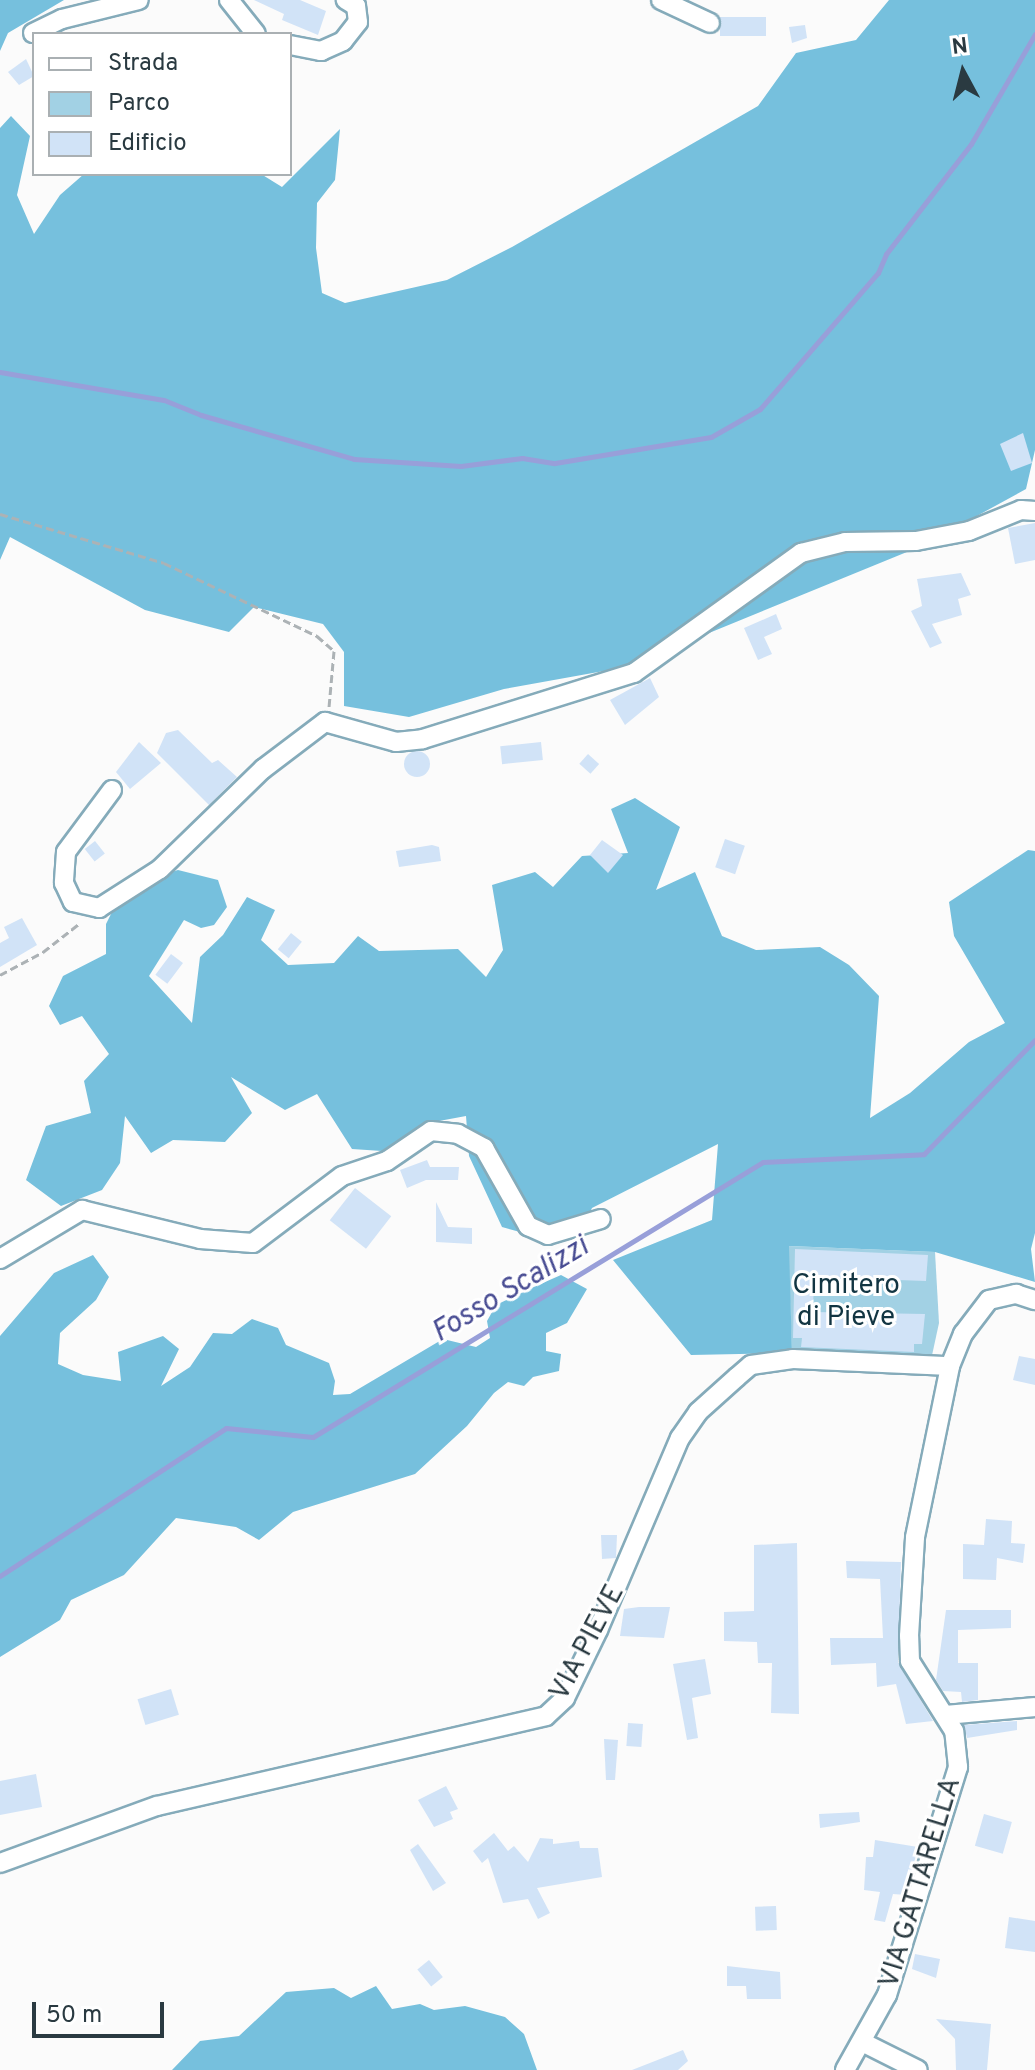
<!DOCTYPE html>
<html>
<head>
<meta charset="utf-8">
<style>
	body { margin:0 }
	#map { position:relative; width:1035px; height:2070px; overflow:hidden; background:#fbfbfb; font-family:Overpass,sans-serif }
	div>[style] { position:absolute }
	.green>* { inset:0; background:#a2d1e4 }
	.forest>* { inset:0; background:#76c0dd }
	.stream>* { height:5px; margin:-2.5px; padding:0 2.5px; transform-origin:2.5px; border-radius:2.5px; background:#989fd9 }
	.building>* { inset:0; background:#d1e3f7; transform-origin:0 0 }
	.round { border-radius:50% }
	.path>* { height:3px; margin-top:-1.5px; transform-origin:0; background:repeating-linear-gradient(90deg,#acb2b5 0 8px,transparent 0 12px) }
	.roads { filter:drop-shadow(2px 0 #85abba) drop-shadow(-2px 0 #85abba) drop-shadow(0 2px #85abba) drop-shadow(0 -2px #85abba) }
	.street>* { height:18px; margin:-9px; padding:0 9px; transform-origin:9px; border-radius:9px; background:#fff }
	span { translate:-50% -50%; white-space:nowrap; text-align:center; line-height:1.15; -webkit-text-stroke:6px #fff; paint-order:stroke }
	.park-label { font-size:28px; color:#123542 }
	.street-label { font-size:28px; color:#2a3a41 }
	.water-label { font-size:30px; color:#474b92; font-style:italic }
	.legend { position:absolute; left:32px; top:32px; width:260px; height:144px; box-sizing:border-box; background:#fff; border:2px solid #aab0b3; margin:0; padding:10px 14px; list-style:none; font-size:24px; color:#2a3a41 }
	.legend li { display:flex; align-items:center; gap:16px; height:40px }
	.legend b { width:40px; border:2px solid #aab0b3 }
	.north { position:absolute; left:923px; top:32px; width:80px; height:80px; -webkit-text-stroke:6px #fff; paint-order:stroke; rotate:353deg; font-size:22px; font-weight:700; line-height:32px; text-align:center; color:#2a3a41 }
	.north::after { content:''; display:block; margin:auto; width:28px; height:36px; background:#2a3a41; clip-path:polygon(50% 0,100% 100%,50% 72%,0 100%) }
	.scale { position:absolute; left:32px; top:2002px; width:132px; height:36px; box-sizing:border-box; border:4px solid #2a3a41; border-top:0; padding-left:10px; font-size:24px; line-height:28px; white-space:nowrap; color:#2a3a41; -webkit-text-stroke:6px #fff; paint-order:stroke }
</style>
</head>
<body>
<div id="map">
	<div class="green">
		<div style="clip-path:polygon(788px 1246px,935px 1252px,939px 1323px,931px 1360px,792px 1353px)"></div>
	</div>
	<div class="forest">
		<div style="clip-path:polygon(0 0,64px 0,8px 33px,0 51px)"></div>
		<div style="clip-path:polygon(889px 0,1035px 0,1035px 450px,1026px 489px,924px 545px,626px 667px,504px 689px,409px 717px,344px 706px,344px 652px,323px 624px,254px 607px,229px 632px,145px 610px,10px 537px,0 560px,0 128px,11px 116px,30px 136px,17px 195px,34px 234px,60px 195px,84px 174px,261px 174px,282px 187px,340px 129px,335px 180px,317px 203px,316px 248px,322px 293px,345px 303px,447px 280px,512px 247px,758px 106px,796px 53px,856px 40px)"></div>
		<div style="clip-path:polygon(635px 798px,680px 827px,656px 890px,695px 872px,722px 936px,756px 950px,820px 947px,849px 965px,879px 996px,870px 1118px,910px 1093px,969px 1042px,1005px 1023px,954px 936px,949px 902px,1028px 850px,1035px 851px,1035px 1233px,1031px 1249px,1035px 1282px,935px 1252px,789px 1246px,792px 1353px,691px 1355px,613px 1260px,712px 1220px,718px 1144px,592px 1208px,581px 1232px,542px 1238px,502px 1227px,469px 1156px,466px 1116px,439px 1121px,382px 1151px,352px 1149px,317px 1094px,285px 1110px,231px 1077px,252px 1113px,225px 1142px,173px 1140px,151px 1153px,125px 1116px,120px 1163px,102px 1190px,61px 1206px,26px 1180px,46px 1126px,91px 1113px,84px 1081px,109px 1054px,82px 1016px,60px 1025px,49px 1006px,63px 976px,106px 954px,106px 924px,125px 886px,178px 870px,218px 880px,227px 907px,214px 925px,201px 928px,184px 920px,149px 976px,192px 1023px,200px 957px,223px 935px,247px 897px,275px 910px,261px 940px,288px 965px,334px 963px,358px 936px,379px 951px,458px 949px,486px 977px,503px 950px,492px 885px,535px 872px,553px 887px,582px 856px,628px 853px,611px 809px)"></div>
		<div style="clip-path:polygon(93px 1255px,109px 1277px,96px 1300px,60px 1333px,58px 1364px,83px 1375px,121px 1381px,118px 1352px,163px 1336px,179px 1349px,161px 1386px,190px 1367px,213px 1333px,232px 1334px,252px 1319px,278px 1328px,286px 1345px,329px 1363px,335px 1381px,333px 1395px,350px 1394px,443px 1339px,476px 1347px,490px 1338px,487px 1321px,496px 1305px,536px 1286px,561px 1275px,587px 1289px,567px 1323px,546px 1333px,546px 1351px,561px 1354px,559px 1371px,533px 1377px,524px 1386px,508px 1382px,494px 1393px,467px 1426px,415px 1474px,293px 1512px,259px 1540px,236px 1527px,176px 1518px,124px 1575px,71px 1600px,60px 1620px,0 1657px,0 1336px,54px 1273px)"></div>
		<div style="clip-path:polygon(376px 1986px,392px 2009px,420px 2004px,434px 2010px,465px 2006px,505px 2017px,524px 2034px,537px 2070px,172px 2070px,200px 2041px,239px 2036px,286px 1992px,334px 1988px,351px 1998px)"></div>
	</div>
	<div class="stream">
		<div style="left:0;top:372px;width:166px;rotate:9.7deg"></div>
		<div style="left:164px;top:400px;width:40px;rotate:22deg"></div>
		<div style="left:201px;top:415px;width:159px;rotate:16deg"></div>
		<div style="left:354px;top:459px;width:107px;rotate:3.7deg"></div>
		<div style="left:461px;top:466px;width:62px;rotate:-7.5deg"></div>
		<div style="left:522px;top:458px;width:33px;rotate:9deg"></div>
		<div style="left:555px;top:463px;width:158px;rotate:-9.5deg"></div>
		<div style="left:711px;top:437px;width:56px;rotate:-29.7deg"></div>
		<div style="left:760px;top:409px;width:180px;rotate:-49.1deg"></div>
		<div style="left:878px;top:273px;width:21px;rotate:-67deg"></div>
		<div style="left:886px;top:254px;width:139px;rotate:-52.3deg"></div>
		<div style="left:971px;top:144px;width:127px;rotate:-59.8deg"></div>
		<div style="left:0;top:1576px;width:270px;rotate:-33.2deg"></div>
		<div style="left:226px;top:1428px;width:87px;rotate:5.9deg"></div>
		<div style="left:313px;top:1437px;width:527px;rotate:-31.43deg"></div>
		<div style="left:763px;top:1162px;width:161px;rotate:-2.8deg"></div>
		<div style="left:924px;top:1154px;width:159px;rotate:-45.8deg"></div>
	</div>
	<div class="building">
		<div style="clip-path:polygon(254px 0,300px 0,326px 11px,318px 35px,282px 20px,284px 14px)"></div>
		<div style="left:720px;top:17px;width:46px;height:19px"></div>
		<div style="clip-path:polygon(805px 25px,807px 38px,792px 43px,789px 27px)"></div>
		<div style="clip-path:polygon(26px 59px,34px 76px,19px 85px,8px 72px)"></div>
		<div style="clip-path:polygon(1023px 433px,1032px 463px,1011px 471px,1000px 444px)"></div>
		<div style="clip-path:polygon(1035px 523px,1035px 560px,1015px 564px,1008px 528px)"></div>
		<div style="clip-path:polygon(961px 573px,971px 595px,958px 599px,962px 615px,932px 624px,942px 643px,930px 648px,911px 611px,922px 606px,917px 579px)"></div>
		<div style="clip-path:polygon(776px 614px,782px 629px,764px 637px,772px 654px,758px 660px,744px 628px)"></div>
		<div style="clip-path:polygon(650px 678px,659px 697px,625px 725px,610px 700px)"></div>
		<div style="clip-path:polygon(178px 730px,212px 763px,218px 760px,237px 777px,209px 805px,157px 753px,166px 733px)"></div>
		<div style="clip-path:polygon(139px 742px,161px 763px,130px 789px,116px 772px)"></div>
		<div style="left:541px;top:742px;width:18px;height:41px;rotate:84deg"></div>
		<div class="round" style="left:404px;top:751px;width:26px;height:26px"></div>
		<div style="left:588px;top:754px;width:15px;height:13px;rotate:42deg"></div>
		<div style="left:725px;top:839px;width:21px;height:30px;rotate:19deg"></div>
		<div style="clip-path:polygon(602px 840px,623px 855px,608px 873px,590px 855px)"></div>
		<div style="left:95px;top:841px;width:16px;height:13px;rotate:52deg"></div>
		<div style="clip-path:polygon(432px 845px,439px 847px,441px 861px,399px 867px,396px 851px)"></div>
		<div style="clip-path:polygon(22px 918px,37px 945px,0 967px,0 943px,9px 938px,4px 927px)"></div>
		<div style="left:291px;top:933px;width:14px;height:21px;rotate:39deg"></div>
		<div style="left:171px;top:954px;width:15px;height:26px;rotate:37deg"></div>
		<div style="clip-path:polygon(427px 1160px,430px 1167px,459px 1167px,458px 1180px,426px 1180px,407px 1188px,400px 1170px)"></div>
		<div style="left:355px;top:1188px;width:46px;height:41px;rotate:38deg"></div>
		<div style="clip-path:polygon(436px 1202px,448px 1227px,472px 1228px,472px 1244px,436px 1242px)"></div>
		<div style="clip-path:polygon(795px 1249px,928px 1255px,926px 1281px,814px 1277px,813px 1312px,925px 1314px,922px 1344px,914px 1344px,914px 1352px,801px 1347px,802px 1338px,793px 1338px)"></div>
		<div style="clip-path:polygon(1019px 1356px,1035px 1359px,1035px 1385px,1013px 1380px)"></div>
		<div style="clip-path:polygon(986px 1519px,1012px 1521px,1011px 1543px,1025px 1544px,1023px 1563px,997px 1558px,996px 1580px,963px 1579px,963px 1544px,984px 1545px)"></div>
		<div style="clip-path:polygon(601px 1535px,617px 1535px,616px 1558px,602px 1559px)"></div>
		<div style="clip-path:polygon(797px 1543px,799px 1714px,771px 1713px,772px 1663px,758px 1663px,757px 1642px,724px 1641px,724px 1612px,754px 1611px,754px 1545px)"></div>
		<div style="clip-path:polygon(846px 1561px,901px 1562px,898px 1662px,933px 1721px,906px 1724px,896px 1684px,877px 1687px,876px 1663px,831px 1665px,830px 1638px,883px 1638px,880px 1579px,847px 1578px)"></div>
		<div style="clip-path:polygon(639px 1607px,670px 1607px,664px 1638px,620px 1636px,624px 1609px)"></div>
		<div style="clip-path:polygon(946px 1610px,1011px 1610px,1011px 1628px,958px 1630px,958px 1663px,978px 1663px,978px 1700px,962px 1702px,961px 1692px,943px 1691px,936px 1680px)"></div>
		<div style="clip-path:polygon(705px 1659px,711px 1694px,692px 1698px,698px 1738px,687px 1740px,673px 1664px)"></div>
		<div style="left:171px;top:1689px;width:27px;height:35px;rotate:73deg"></div>
		<div style="clip-path:polygon(1017px 1721px,1017px 1730px,967px 1738px,964px 1725px)"></div>
		<div style="left:628px;top:1723px;width:15px;height:23px;rotate:4deg"></div>
		<div style="clip-path:polygon(604px 1739px,618px 1740px,615px 1780px,606px 1780px)"></div>
		<div style="clip-path:polygon(36px 1774px,42px 1807px,0 1815px,0 1781px)"></div>
		<div style="clip-path:polygon(446px 1786px,458px 1809px,450px 1812px,453px 1819px,434px 1827px,418px 1800px)"></div>
		<div style="clip-path:polygon(859px 1812px,860px 1822px,820px 1828px,819px 1814px)"></div>
		<div style="left:984px;top:1814px;width:29px;height:33px;rotate:16deg"></div>
		<div style="clip-path:polygon(494px 1833px,508px 1851px,514px 1846px,528px 1862px,540px 1838px,553px 1839px,553px 1844px,579px 1841px,580px 1848px,598px 1848px,602px 1877px,537px 1888px,550px 1913px,538px 1919px,528px 1899px,503px 1903px,488px 1858px,482px 1863px,473px 1851px)"></div>
		<div style="clip-path:polygon(875px 1840px,918px 1847px,906px 1895px,893px 1894px,885px 1922px,874px 1920px,880px 1892px,864px 1890px,866px 1857px,873px 1857px)"></div>
		<div style="clip-path:polygon(418px 1844px,446px 1883px,433px 1891px,410px 1850px)"></div>
		<div style="left:776px;top:1906px;width:24px;height:21px;rotate:88deg"></div>
		<div style="clip-path:polygon(1009px 1917px,1035px 1921px,1035px 1952px,1005px 1948px)"></div>
		<div style="clip-path:polygon(915px 1954px,940px 1959px,936px 1978px,912px 1969px)"></div>
		<div style="left:429px;top:1960px;width:22px;height:15px;rotate:51deg"></div>
		<div style="clip-path:polygon(727px 1966px,780px 1972px,781px 1999px,747px 1999px,746px 1986px,727px 1986px)"></div>
		<div style="clip-path:polygon(936px 2019px,991px 2024px,987px 2070px,956px 2070px,955px 2039px)"></div>
		<div style="clip-path:polygon(683px 2050px,688px 2061px,678px 2070px,632px 2070px)"></div>
	</div>
	<div class="path">
		<div style="left:0;top:514px;width:171px;rotate:16.6deg"></div>
		<div style="left:164px;top:563px;width:170px;rotate:25.5deg"></div>
		<div style="left:317px;top:636px;width:23px;rotate:41deg"></div>
		<div style="left:334px;top:651px;width:56px;rotate:95.1deg"></div>
		<div style="left:0;top:975px;width:49px;rotate:-28.1deg"></div>
		<div style="left:43px;top:952px;width:47px;rotate:-38.1deg"></div>
	</div>
	<div class="roads">
		<div class="street">
			<div style="left:229px;top:0;width:43px;rotate:51.5deg"></div>
			<div style="left:661px;top:0;width:54px;rotate:25.1deg"></div>
			<div style="left:33px;top:33px;width:32px;rotate:-26deg"></div>
			<div style="left:62px;top:19px;width:79px;rotate:-13.9deg"></div>
			<div style="left:290px;top:45px;width:32px;rotate:11deg"></div>
			<div style="left:321px;top:51px;width:24px;rotate:-24deg"></div>
			<div style="left:343px;top:41px;width:24px;rotate:-52deg"></div>
			<div style="left:358px;top:22px;width:16px;rotate:-97deg"></div>
			<div style="left:356px;top:6px;width:12px;rotate:-149deg"></div>
			<div style="left:112px;top:790px;width:77px;rotate:126.6deg"></div>
			<div style="left:66px;top:852px;width:31px;rotate:94deg"></div>
			<div style="left:64px;top:883px;width:21px;rotate:65deg"></div>
			<div style="left:73px;top:902px;width:27px;rotate:13deg"></div>
			<div style="left:99px;top:908px;width:72px;rotate:-32.6deg"></div>
			<div style="left:160px;top:869px;width:144px;rotate:-44.2deg"></div>
			<div style="left:263px;top:769px;width:78px;rotate:-37.2deg"></div>
			<div style="left:325px;top:722px;width:74px;rotate:15.7deg"></div>
			<div style="left:396px;top:742px;width:27px;rotate:-6deg"></div>
			<div style="left:423px;top:739px;width:221px;rotate:-17.4deg"></div>
			<div style="left:634px;top:673px;width:206px;rotate:-35.7deg"></div>
			<div style="left:801px;top:553px;width:45px;rotate:-14deg"></div>
			<div style="left:845px;top:542px;width:71px;rotate:-0.8deg"></div>
			<div style="left:916px;top:541px;width:54px;rotate:-10.7deg"></div>
			<div style="left:969px;top:531px;width:56px;rotate:-22deg"></div>
			<div style="left:1021px;top:510px;width:14px;rotate:4deg"></div>
			<div style="left:0;top:1259px;width:96px;rotate:-30.9deg"></div>
			<div style="left:82px;top:1210px;width:122px;rotate:13.8deg"></div>
			<div style="left:200px;top:1239px;width:53px;rotate:4.3deg"></div>
			<div style="left:253px;top:1243px;width:111px;rotate:-37deg"></div>
			<div style="left:342px;top:1176px;width:47px;rotate:-18.4deg"></div>
			<div style="left:387px;top:1161px;width:53px;rotate:-34.3deg"></div>
			<div style="left:431px;top:1131px;width:27px;rotate:6deg"></div>
			<div style="left:458px;top:1134px;width:30px;rotate:28deg"></div>
			<div style="left:484px;top:1148px;width:90px;rotate:60.6deg"></div>
			<div style="left:528px;top:1226px;width:22px;rotate:24deg"></div>
			<div style="left:548px;top:1235px;width:55px;rotate:-16.8deg"></div>
			<div style="left:946px;top:1715px;width:89px;rotate:-5.1deg"></div>
			<div style="left:0;top:1863px;width:167px;rotate:-20deg"></div>
			<div style="left:157px;top:1806px;width:399px;rotate:-13deg"></div>
			<div style="left:546px;top:1716px;width:26px;rotate:-43deg"></div>
			<div style="left:565px;top:1698px;width:76px;rotate:-64.1deg"></div>
			<div style="left:598px;top:1630px;width:209px;rotate:-66.9deg"></div>
			<div style="left:680px;top:1438px;width:32px;rotate:-55deg"></div>
			<div style="left:698px;top:1412px;width:52px;rotate:-41.9deg"></div>
			<div style="left:737px;top:1377px;width:18px;rotate:-41deg"></div>
			<div style="left:751px;top:1365px;width:42px;rotate:-8.1deg"></div>
			<div style="left:793px;top:1359px;width:157px;rotate:2.6deg"></div>
			<div style="left:950px;top:1366px;width:35px;rotate:-68deg"></div>
			<div style="left:963px;top:1334px;width:43px;rotate:-52.6deg"></div>
			<div style="left:989px;top:1300px;width:28px;rotate:-13deg"></div>
			<div style="left:1016px;top:1294px;width:20px;rotate:18deg"></div>
			<div style="left:864px;top:2043px;width:60px;rotate:26.6deg"></div>
			<div style="left:845px;top:2070px;width:86px;rotate:-60.8deg"></div>
			<div style="left:887px;top:1995px;width:239px;rotate:-72.7deg"></div>
			<div style="left:958px;top:1767px;width:36px;rotate:-96deg"></div>
			<div style="left:954px;top:1731px;width:83px;rotate:-122.2deg"></div>
			<div style="left:910px;top:1661px;width:25px;rotate:-92deg"></div>
			<div style="left:909px;top:1636px;width:99px;rotate:-86.5deg"></div>
			<div style="left:915px;top:1537px;width:175px;rotate:-78.4deg"></div>
		</div>
	</div>
	<div class="park-label">
		<span style="left:846px;top:1302px">Cimitero<br>di Pieve</span>
	</div>
	<div class="street-label">
		<span style="left:588px;top:1643px;rotate:-62deg">VIA PIEVE</span>
		<span style="left:921px;top:1883px;rotate:-73deg">VIA GATTARELLA</span>
	</div>
	<div class="water-label">
		<span style="left:511px;top:1291px;rotate:-31deg">Fosso Scalizzi</span>
	</div>
	<ul class="legend">
	<li><b style="height:10px;background:#fff"></b>Strada</li>
	<li><b style="height:22px;background:#a2d1e4"></b>Parco</li>
	<li><b style="height:22px;background:#d1e3f7"></b>Edificio</li>
	</ul>
	<div class="north">N</div>
	<div class="scale">50 m</div>
</div>
</body>
</html>
